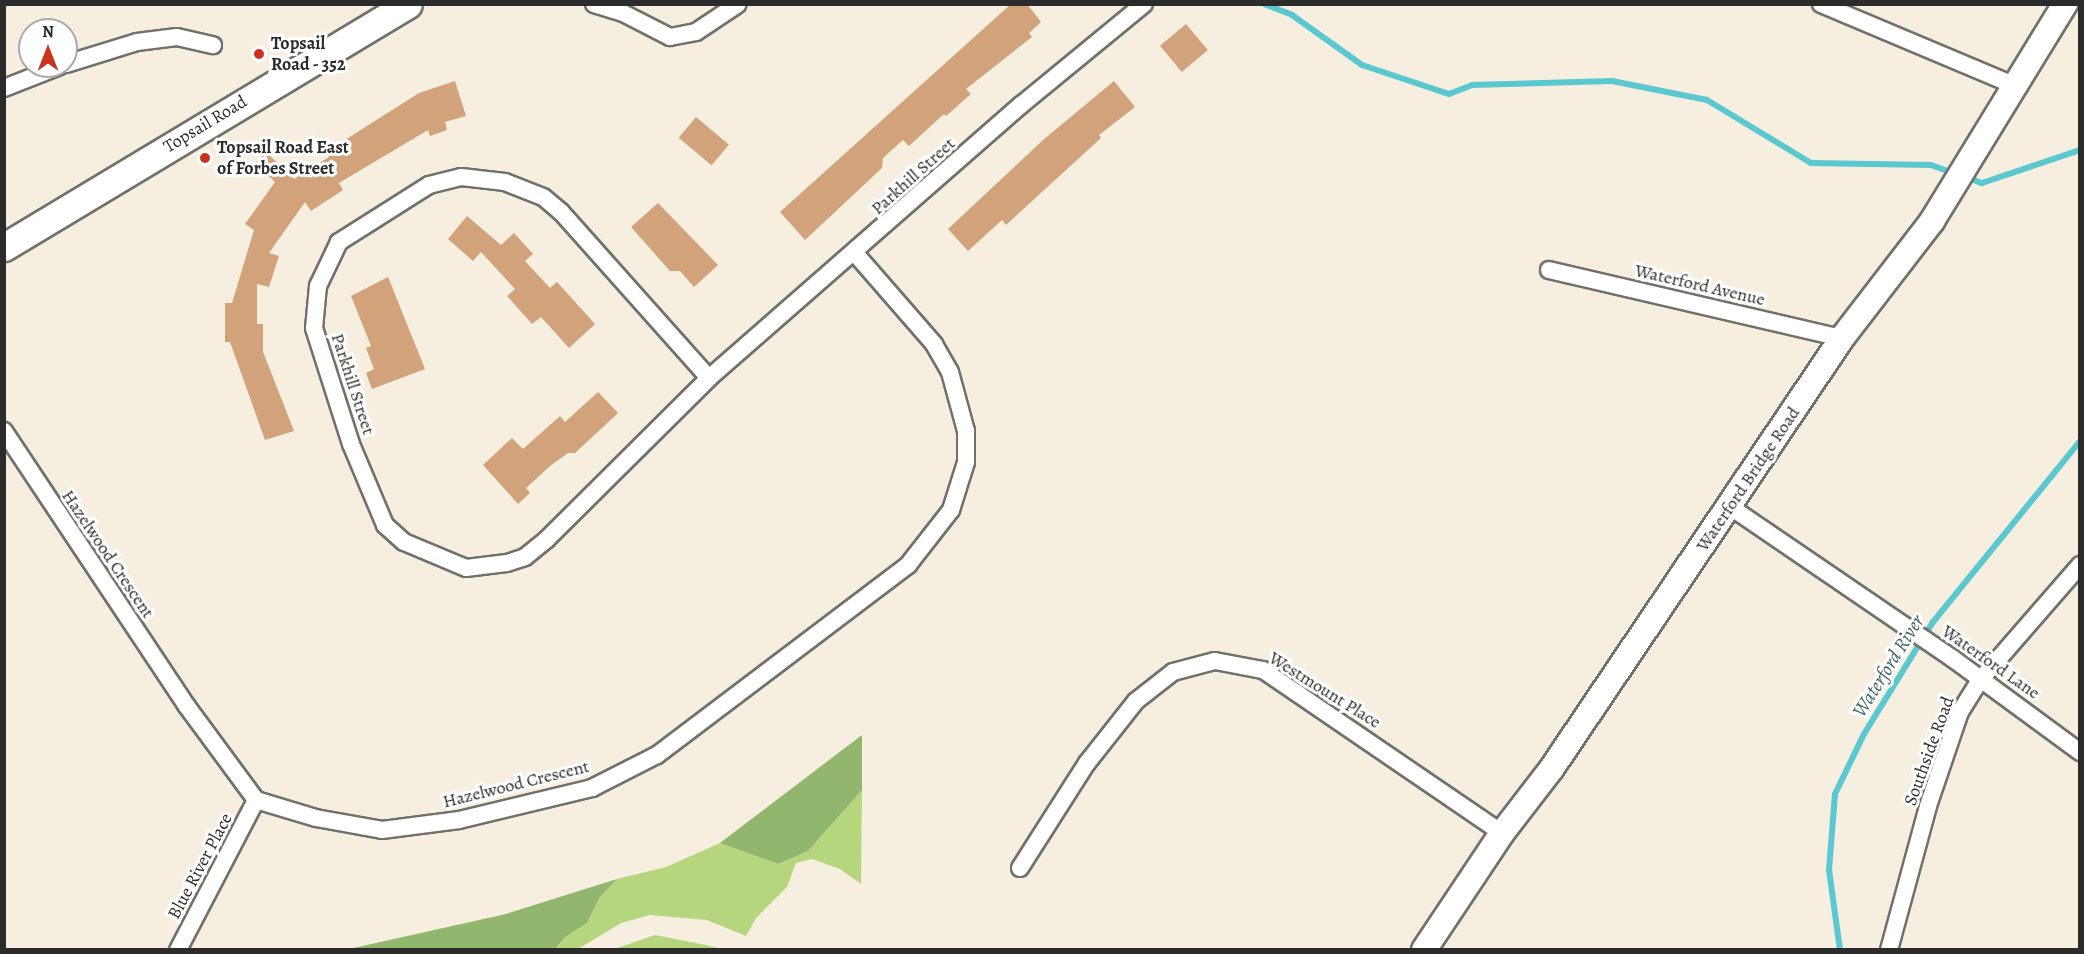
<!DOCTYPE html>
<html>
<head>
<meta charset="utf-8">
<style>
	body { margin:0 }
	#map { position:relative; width:2084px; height:954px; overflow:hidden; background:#f6efdf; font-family:Alegreya,serif }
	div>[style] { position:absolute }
	.green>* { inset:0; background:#b6d67e }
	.forest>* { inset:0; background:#90b76d }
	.stream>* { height:6px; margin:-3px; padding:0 3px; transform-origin:3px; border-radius:3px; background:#5bc8d0 }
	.building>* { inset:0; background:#d2a37a; transform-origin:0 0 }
	.roads { filter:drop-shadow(2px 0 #72706a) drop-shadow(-2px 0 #72706a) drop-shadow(0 2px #72706a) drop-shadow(0 -2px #72706a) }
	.street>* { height:16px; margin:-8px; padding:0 8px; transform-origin:8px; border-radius:8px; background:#fff }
	.secondary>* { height:24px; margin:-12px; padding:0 12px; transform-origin:12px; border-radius:12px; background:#fff }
	.primary>* { height:27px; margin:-13.5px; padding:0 13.5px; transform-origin:13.5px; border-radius:13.5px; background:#fff }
	.dots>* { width:16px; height:16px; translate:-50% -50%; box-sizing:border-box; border:3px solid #fff; border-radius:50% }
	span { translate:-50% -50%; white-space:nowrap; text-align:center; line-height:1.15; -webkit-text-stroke:6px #fff; paint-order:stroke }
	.poi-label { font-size:18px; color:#2b2b2b; font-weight:700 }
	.left { translate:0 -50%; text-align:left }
	.street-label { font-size:18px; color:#2b2b2b }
	.water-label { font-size:20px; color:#3c6265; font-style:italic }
	.frame { position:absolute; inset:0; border:6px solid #2b2b2b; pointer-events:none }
	.north { position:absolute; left:18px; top:18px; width:60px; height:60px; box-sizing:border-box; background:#fff; border:2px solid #aaa; border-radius:50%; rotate:0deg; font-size:16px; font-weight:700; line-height:24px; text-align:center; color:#2b2b2b }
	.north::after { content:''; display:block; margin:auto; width:21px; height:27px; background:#c8321e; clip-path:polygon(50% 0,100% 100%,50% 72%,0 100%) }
</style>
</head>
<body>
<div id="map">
	<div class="green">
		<div style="clip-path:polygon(862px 790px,861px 884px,840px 869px,812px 859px,796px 863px,787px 887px,756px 918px,746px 936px,707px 920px,650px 915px,621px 923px,578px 949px,556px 950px,564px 938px,587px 923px,600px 897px,617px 879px,666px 867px,720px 843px,780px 864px,808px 851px)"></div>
		<div style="clip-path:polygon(655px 935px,706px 945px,721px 949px,614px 949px)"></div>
	</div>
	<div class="forest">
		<div style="clip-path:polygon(862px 735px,862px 790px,808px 851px,779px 864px,720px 843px)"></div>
		<div style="clip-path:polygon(617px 879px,600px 897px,587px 923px,564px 938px,556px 949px,349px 949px,506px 914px)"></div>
	</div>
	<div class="stream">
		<div style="left:1264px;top:4px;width:30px;rotate:21deg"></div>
		<div style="left:1292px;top:15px;width:86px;rotate:35.5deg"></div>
		<div style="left:1362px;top:65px;width:92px;rotate:18.4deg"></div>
		<div style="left:1449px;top:94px;width:25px;rotate:-21deg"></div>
		<div style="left:1472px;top:85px;width:140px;rotate:-1.6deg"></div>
		<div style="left:1612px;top:81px;width:97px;rotate:11.3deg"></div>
		<div style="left:1707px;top:100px;width:122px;rotate:31.2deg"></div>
		<div style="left:1811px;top:163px;width:120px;rotate:1deg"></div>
		<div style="left:1931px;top:165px;width:27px;rotate:20deg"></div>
		<div style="left:1966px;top:177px;width:17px;rotate:21deg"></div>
		<div style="left:1982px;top:183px;width:103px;rotate:-18.6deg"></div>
		<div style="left:1840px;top:950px;width:81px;rotate:-97.8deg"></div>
		<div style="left:1829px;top:870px;width:76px;rotate:-85.5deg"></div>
		<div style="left:1835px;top:794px;width:67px;rotate:-64.2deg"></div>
		<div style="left:1864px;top:734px;width:132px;rotate:-58.4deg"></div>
		<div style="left:1933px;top:622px;width:233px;rotate:-50.9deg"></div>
	</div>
	<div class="building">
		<div style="clip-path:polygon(1011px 4px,1027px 4px,1041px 22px,1029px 33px,1032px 37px,966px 89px,971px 94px,946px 116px,944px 114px,909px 146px,903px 140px,883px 158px,882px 168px,805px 240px,780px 212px)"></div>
		<div style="left:1186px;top:24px;width:34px;height:34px;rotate:50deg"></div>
		<div style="clip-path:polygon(455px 81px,466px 116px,445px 122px,447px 130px,430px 136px,428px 130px,339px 183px,343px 190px,311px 211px,305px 202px,269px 253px,279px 256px,269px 287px,257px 284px,257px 324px,263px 324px,263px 352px,294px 431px,265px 440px,230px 342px,225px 342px,225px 303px,232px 303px,254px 230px,245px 224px,275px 182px,255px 163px,266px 152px,294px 179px,329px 157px,326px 152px,419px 93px)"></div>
		<div style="clip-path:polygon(1114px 81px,1135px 107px,1099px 135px,1101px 138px,1006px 225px,1002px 220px,968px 251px,948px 229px,1043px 140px)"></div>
		<div style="left:696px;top:117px;width:43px;height:27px;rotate:40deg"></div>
		<div style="clip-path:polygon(658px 203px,718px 265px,694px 287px,680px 271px,670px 271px,631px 227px)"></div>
		<div style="clip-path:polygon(467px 216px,501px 245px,514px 233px,533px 254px,525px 261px,550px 288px,557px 282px,595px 324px,569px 348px,541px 317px,532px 324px,507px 296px,515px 289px,481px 252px,473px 261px,448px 239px)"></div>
		<div style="clip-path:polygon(388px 277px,425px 369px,372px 389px,366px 373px,374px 369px,366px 348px,371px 346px,351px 296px)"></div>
		<div style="clip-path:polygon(598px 392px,618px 413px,575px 453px,568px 453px,550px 466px,526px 488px,530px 493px,518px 504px,483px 465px,512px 438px,523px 449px,560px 416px,565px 422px)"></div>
	</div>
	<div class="roads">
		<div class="street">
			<div style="left:594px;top:4px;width:30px;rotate:17deg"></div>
			<div style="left:623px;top:13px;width:53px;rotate:27.1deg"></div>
			<div style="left:670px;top:37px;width:26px;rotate:-11deg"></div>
			<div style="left:696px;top:32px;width:50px;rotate:-33.7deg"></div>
			<div style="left:1821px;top:4px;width:214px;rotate:22.8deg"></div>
			<div style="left:66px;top:64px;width:74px;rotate:-17.2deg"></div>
			<div style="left:137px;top:42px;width:40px;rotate:-7.1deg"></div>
			<div style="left:177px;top:37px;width:37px;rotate:13deg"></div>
			<div style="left:4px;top:88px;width:60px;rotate:-21.4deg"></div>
			<div style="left:1549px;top:270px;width:301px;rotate:13.1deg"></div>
			<div style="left:709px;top:378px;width:222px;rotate:-131.7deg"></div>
			<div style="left:561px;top:212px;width:23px;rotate:-140deg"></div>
			<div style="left:543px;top:197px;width:41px;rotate:-158.5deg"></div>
			<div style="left:505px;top:182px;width:44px;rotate:-173.5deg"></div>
			<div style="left:461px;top:177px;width:33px;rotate:166deg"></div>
			<div style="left:429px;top:185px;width:107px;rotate:147.7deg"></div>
			<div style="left:339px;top:242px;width:49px;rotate:115.5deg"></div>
			<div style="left:318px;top:286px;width:42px;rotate:95.4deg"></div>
			<div style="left:314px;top:328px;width:122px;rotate:72.3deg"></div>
			<div style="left:351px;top:444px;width:88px;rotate:67.2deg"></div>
			<div style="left:385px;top:525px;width:25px;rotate:42deg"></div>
			<div style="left:404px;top:542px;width:67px;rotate:22.8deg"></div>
			<div style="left:466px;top:568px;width:41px;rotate:-7deg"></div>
			<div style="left:507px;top:563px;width:19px;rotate:-18deg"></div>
			<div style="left:525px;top:557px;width:28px;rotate:-39deg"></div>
			<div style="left:547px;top:539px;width:228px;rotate:-44.8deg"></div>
			<div style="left:709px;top:378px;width:415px;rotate:-41.2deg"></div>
			<div style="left:1021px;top:105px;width:159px;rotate:-39.4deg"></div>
			<div style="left:4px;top:431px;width:329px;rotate:56.4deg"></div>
			<div style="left:186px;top:705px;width:118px;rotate:53.6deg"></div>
			<div style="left:256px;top:800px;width:63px;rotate:16.7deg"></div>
			<div style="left:316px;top:818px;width:67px;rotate:10.3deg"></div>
			<div style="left:382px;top:830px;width:78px;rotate:-7.4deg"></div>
			<div style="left:459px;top:820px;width:137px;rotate:-13.5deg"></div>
			<div style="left:592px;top:788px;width:73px;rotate:-26.9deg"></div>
			<div style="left:657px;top:755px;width:315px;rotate:-37.1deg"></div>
			<div style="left:908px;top:565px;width:70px;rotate:-52deg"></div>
			<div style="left:951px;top:510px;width:50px;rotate:-72.6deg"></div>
			<div style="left:966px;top:462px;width:31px;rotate:-90deg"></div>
			<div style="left:966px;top:431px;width:61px;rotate:-105.2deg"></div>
			<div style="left:950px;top:372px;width:32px;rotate:-120deg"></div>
			<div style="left:934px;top:344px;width:121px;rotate:-131deg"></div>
			<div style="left:1729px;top:506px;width:270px;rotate:34.3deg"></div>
			<div style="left:1952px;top:658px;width:159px;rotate:36.3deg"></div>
			<div style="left:1020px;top:868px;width:125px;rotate:-57.5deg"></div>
			<div style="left:1087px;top:763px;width:79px;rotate:-51.7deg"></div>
			<div style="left:1136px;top:701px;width:47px;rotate:-38.1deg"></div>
			<div style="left:1173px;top:672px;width:43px;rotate:-14.7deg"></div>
			<div style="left:1215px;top:661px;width:49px;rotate:10.6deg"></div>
			<div style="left:1263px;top:670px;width:289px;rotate:34.3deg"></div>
			<div style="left:178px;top:950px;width:169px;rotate:-62.5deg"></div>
			<div style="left:1889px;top:950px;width:149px;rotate:-74.8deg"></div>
			<div style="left:1928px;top:806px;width:99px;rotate:-71.2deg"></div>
			<div style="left:1960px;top:712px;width:39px;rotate:-58deg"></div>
			<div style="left:1981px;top:679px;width:151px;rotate:-49deg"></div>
		</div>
		<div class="secondary">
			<div style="left:1424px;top:950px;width:141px;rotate:-56.3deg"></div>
			<div style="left:1502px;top:833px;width:82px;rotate:-52.4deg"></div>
			<div style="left:1552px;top:768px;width:519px;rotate:-56deg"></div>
			<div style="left:1842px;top:338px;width:148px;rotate:-52.4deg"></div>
			<div style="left:1932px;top:221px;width:255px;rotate:-58.5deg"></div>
		</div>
		<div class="primary">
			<div style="left:4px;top:247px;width:471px;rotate:-31deg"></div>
		</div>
	</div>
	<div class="dots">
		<div style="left:259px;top:54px;background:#c8321e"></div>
		<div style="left:205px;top:158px;background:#c8321e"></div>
	</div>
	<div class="poi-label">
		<span class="left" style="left:271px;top:54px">Topsail<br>Road - 352</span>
		<span class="left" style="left:217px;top:158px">Topsail Road East<br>of Forbes Street</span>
	</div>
	<div class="street-label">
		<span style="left:205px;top:124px;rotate:-31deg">Topsail Road</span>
		<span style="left:913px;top:176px;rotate:-42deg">Parkhill Street</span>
		<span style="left:1700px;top:285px;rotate:13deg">Waterford Avenue</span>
		<span style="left:353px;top:384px;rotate:72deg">Parkhill Street</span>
		<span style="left:1748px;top:479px;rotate:-56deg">Waterford Bridge Road</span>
		<span style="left:108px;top:554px;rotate:56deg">Hazelwood Crescent</span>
		<span style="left:1991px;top:662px;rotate:35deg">Waterford Lane</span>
		<span style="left:1325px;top:690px;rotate:32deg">Westmount Place</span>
		<span style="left:1929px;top:751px;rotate:-70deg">Southside Road</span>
		<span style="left:516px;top:784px;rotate:-14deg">Hazelwood Crescent</span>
		<span style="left:200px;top:866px;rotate:-62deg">Blue River Place</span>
	</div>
	<div class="water-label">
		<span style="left:1888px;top:666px;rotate:-58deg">Waterford River</span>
	</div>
	<div class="frame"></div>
	<div class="north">N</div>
</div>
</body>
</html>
